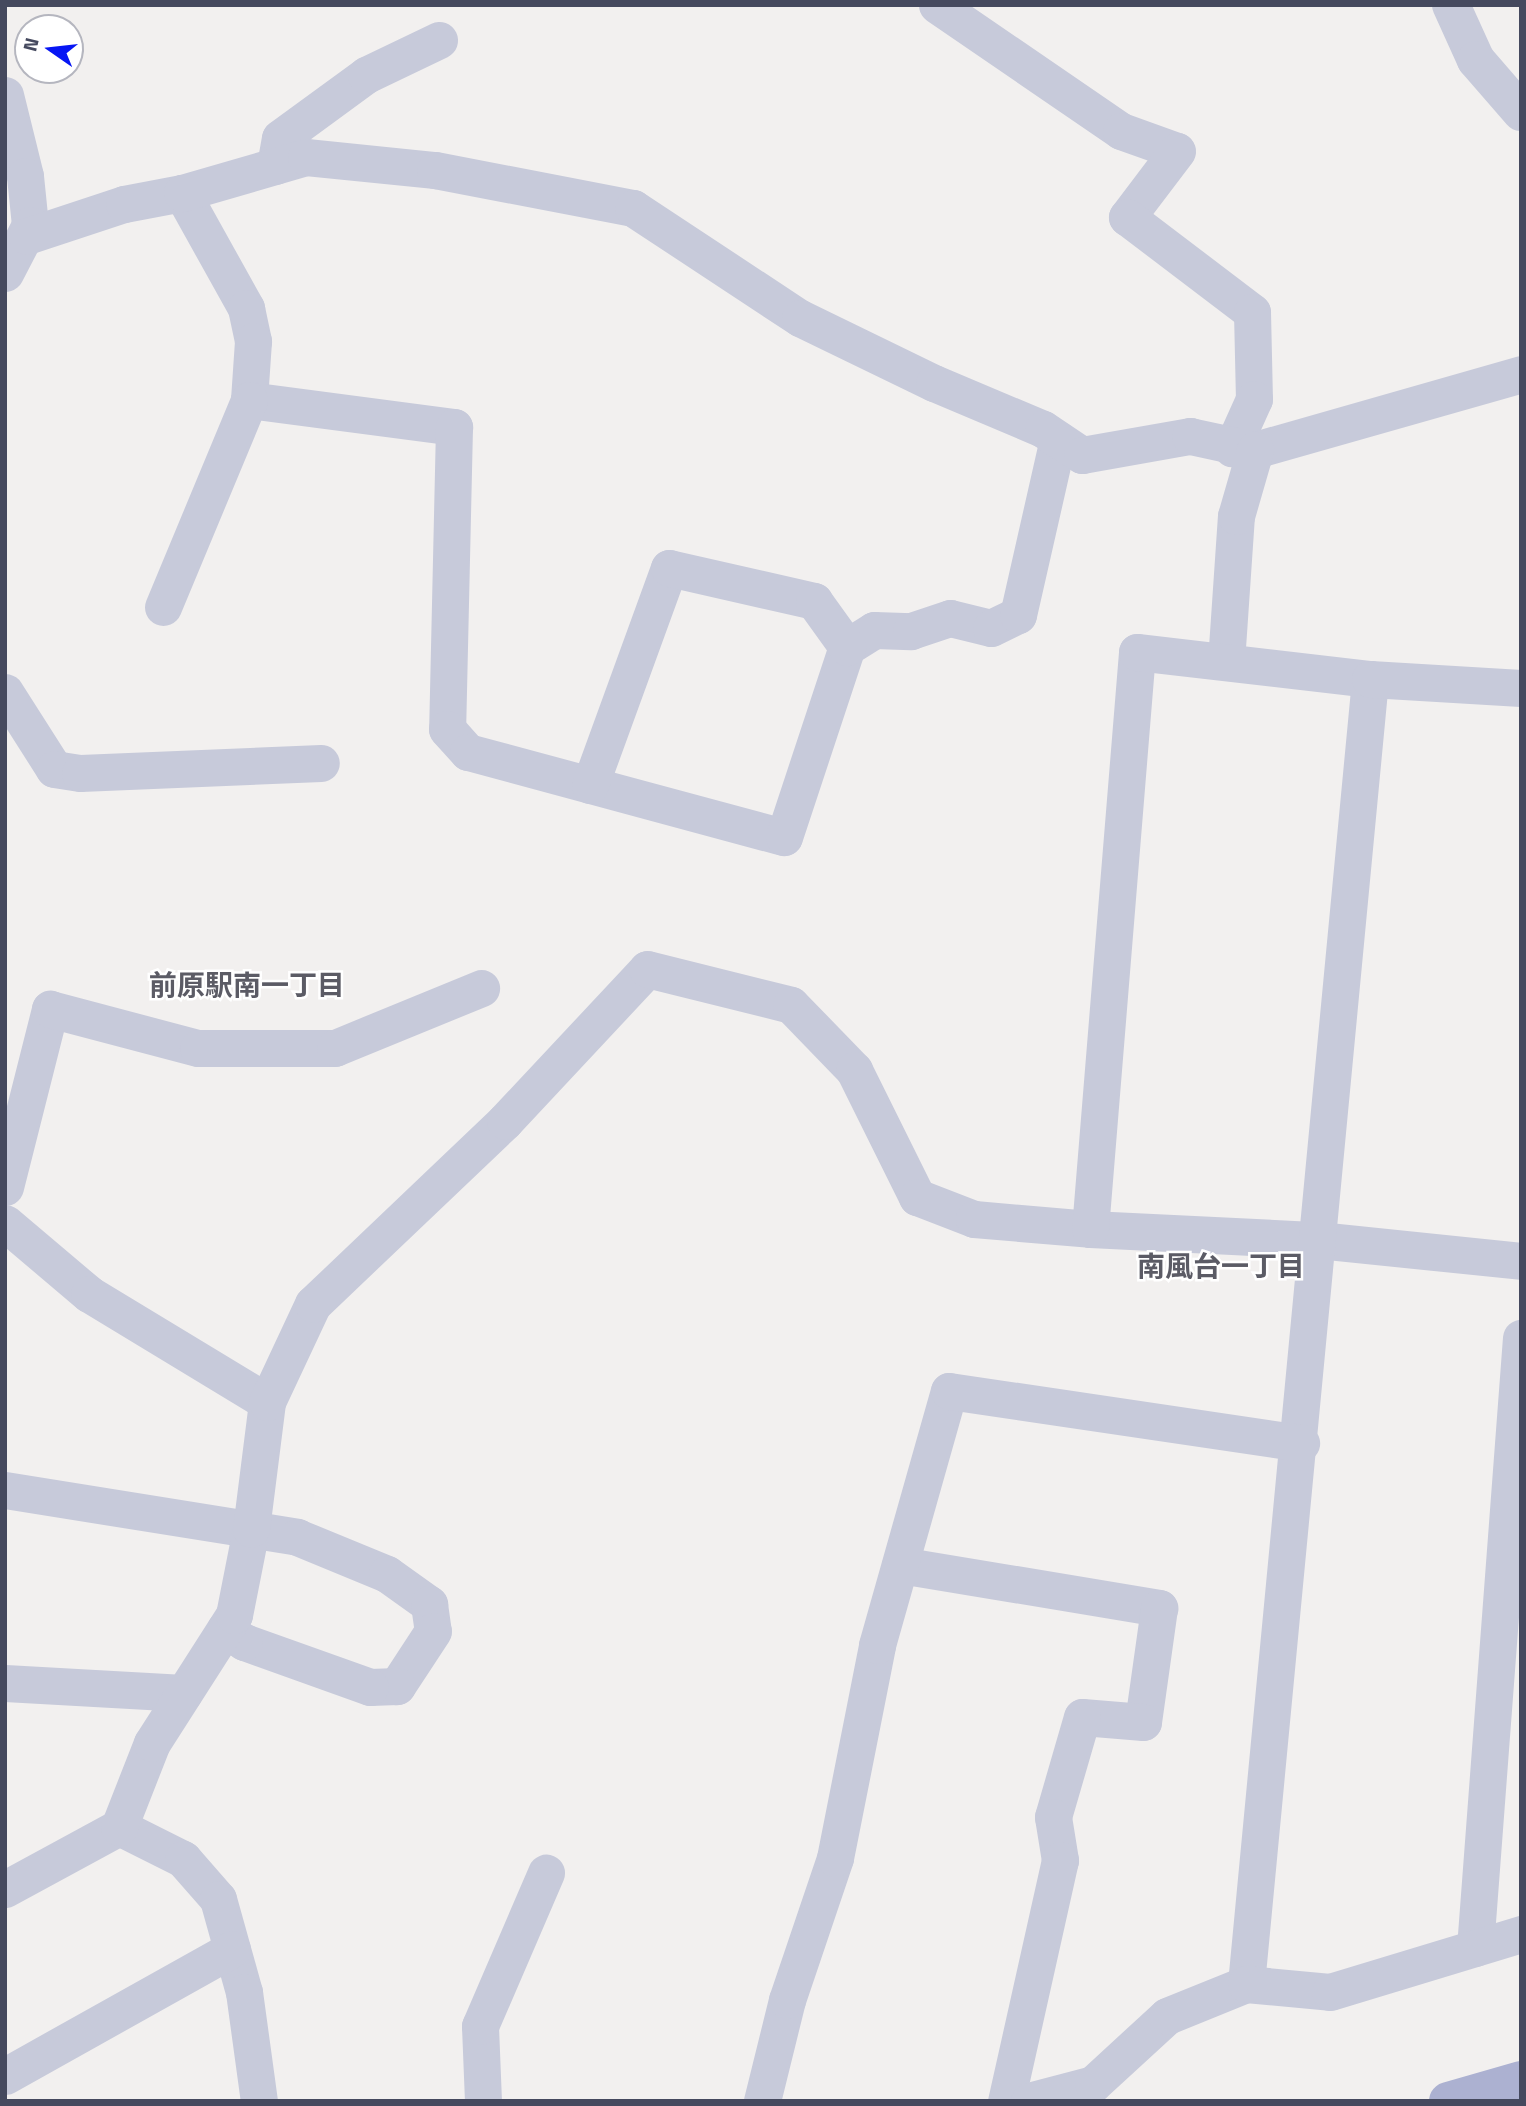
<!DOCTYPE html>
<html>
<head>
<meta charset="utf-8">
<style>
	body { margin:0 }
	#map { position:relative; width:1526px; height:2106px; overflow:hidden; background:#f2f0ef; font-family:"Titillium Web","Noto Sans JP",sans-serif }
	div>[style] { position:absolute }
	.minor>* { height:37px; margin:-18.5px; padding:0 18.5px; transform-origin:18.5px; border-radius:18.5px; background:#c7cada }
	.tertiary>* { height:38px; margin:-19px; padding:0 19px; transform-origin:19px; border-radius:19px; background:#c7cada }
	.primary>* { height:38px; margin:-19px; padding:0 19px; transform-origin:19px; border-radius:19px; background:#acb1d1 }
	span { translate:-50% -50%; white-space:nowrap; text-align:center; line-height:1.15; -webkit-text-stroke:5px #fff; paint-order:stroke }
	.neighbourhood-label { font-size:28px; color:#5b5b65; font-weight:700 }
	.frame { position:absolute; inset:0; border:7px solid #45495e; pointer-events:none }
	.north { position:absolute; left:14px; top:14px; width:70px; height:70px; box-sizing:border-box; background:#fff; border:2px solid #b5b6bf; border-radius:50%; rotate:284deg; font-size:19px; font-weight:700; line-height:28px; text-align:center; color:#45495e }
	.north::after { content:''; display:block; margin:auto; width:24px; height:32px; background:#0716f4; clip-path:polygon(50% 0,100% 100%,50% 72%,0 100%) }
</style>
</head>
<body>
<div id="map">
	<div class="minor">
		<div style="left:937px;top:5px;width:223px;rotate:34.4deg"></div>
		<div style="left:1121px;top:131px;width:59px;rotate:19.7deg"></div>
		<div style="left:1177px;top:151px;width:83px;rotate:127.1deg"></div>
		<div style="left:1127px;top:217px;width:157px;rotate:37.2deg"></div>
		<div style="left:1252px;top:312px;width:87px;rotate:88.7deg"></div>
		<div style="left:1254px;top:399px;width:54px;rotate:114.2deg"></div>
		<div style="left:5px;top:95px;width:83px;rotate:76.1deg"></div>
		<div style="left:25px;top:176px;width:49px;rotate:84.2deg"></div>
		<div style="left:30px;top:225px;width:54px;rotate:117.5deg"></div>
		<div style="left:275px;top:166px;width:28px;rotate:-80deg"></div>
		<div style="left:280px;top:138px;width:107px;rotate:-36.2deg"></div>
		<div style="left:366px;top:75px;width:81px;rotate:-25.6deg"></div>
		<div style="left:182px;top:193px;width:132px;rotate:60.9deg"></div>
		<div style="left:246px;top:308px;width:34px;rotate:78deg"></div>
		<div style="left:253px;top:341px;width:59px;rotate:93.9deg"></div>
		<div style="left:249px;top:400px;width:207px;rotate:7.5deg"></div>
		<div style="left:454px;top:427px;width:302px;rotate:91.3deg"></div>
		<div style="left:447px;top:729px;width:31px;rotate:48deg"></div>
		<div style="left:468px;top:752px;width:327px;rotate:15.1deg"></div>
		<div style="left:784px;top:837px;width:200px;rotate:-71.7deg"></div>
		<div style="left:847px;top:647px;width:32px;rotate:-32deg"></div>
		<div style="left:874px;top:630px;width:37px;rotate:2deg"></div>
		<div style="left:911px;top:631px;width:41px;rotate:-18.4deg"></div>
		<div style="left:950px;top:618px;width:42px;rotate:13.7deg"></div>
		<div style="left:991px;top:628px;width:30px;rotate:-26deg"></div>
		<div style="left:1018px;top:615px;width:180px;rotate:-77.2deg"></div>
		<div style="left:27px;top:236px;width:102px;rotate:-18.3deg"></div>
		<div style="left:124px;top:204px;width:59px;rotate:-10.7deg"></div>
		<div style="left:182px;top:193px;width:129px;rotate:-16.2deg"></div>
		<div style="left:306px;top:157px;width:130px;rotate:5.8deg"></div>
		<div style="left:435px;top:170px;width:202px;rotate:10.9deg"></div>
		<div style="left:633px;top:208px;width:200px;rotate:33.4deg"></div>
		<div style="left:800px;top:318px;width:149px;rotate:25.9deg"></div>
		<div style="left:934px;top:383px;width:118px;rotate:22.9deg"></div>
		<div style="left:1043px;top:429px;width:47px;rotate:33.7deg"></div>
		<div style="left:1082px;top:455px;width:110px;rotate:-10deg"></div>
		<div style="left:1190px;top:436px;width:66px;rotate:12.2deg"></div>
		<div style="left:1255px;top:450px;width:277px;rotate:-15.9deg"></div>
		<div style="left:163px;top:607px;width:224px;rotate:-67.4deg"></div>
		<div style="left:1226px;top:662px;width:146px;rotate:-86.1deg"></div>
		<div style="left:1236px;top:516px;width:69px;rotate:-73.9deg"></div>
		<div style="left:5px;top:692px;width:91px;rotate:57.5deg"></div>
		<div style="left:54px;top:769px;width:26px;rotate:9deg"></div>
		<div style="left:80px;top:773px;width:241px;rotate:-2.4deg"></div>
		<div style="left:590px;top:785px;width:231px;rotate:-70deg"></div>
		<div style="left:669px;top:568px;width:149px;rotate:12.8deg"></div>
		<div style="left:814px;top:601px;width:57px;rotate:54.3deg"></div>
		<div style="left:5px;top:1187px;width:184px;rotate:-75.8deg"></div>
		<div style="left:50px;top:1009px;width:153px;rotate:14.8deg"></div>
		<div style="left:198px;top:1048px;width:137px"></div>
		<div style="left:335px;top:1048px;width:158px;rotate:-22.3deg"></div>
		<div style="left:5px;top:1223px;width:110px;rotate:40.2deg"></div>
		<div style="left:89px;top:1294px;width:208px;rotate:31.2deg"></div>
		<div style="left:1090px;top:1229px;width:228px;rotate:2.8deg"></div>
		<div style="left:1318px;top:1240px;width:204px;rotate:5.9deg"></div>
		<div style="left:5px;top:1490px;width:296px;rotate:9.1deg"></div>
		<div style="left:297px;top:1537px;width:97px;rotate:22.3deg"></div>
		<div style="left:387px;top:1574px;width:52px;rotate:35.5deg"></div>
		<div style="left:429px;top:1604px;width:27px;rotate:82deg"></div>
		<div style="left:433px;top:1631px;width:66px;rotate:123.2deg"></div>
		<div style="left:397px;top:1686px;width:27px;rotate:178deg"></div>
		<div style="left:370px;top:1687px;width:134px;rotate:-160.3deg"></div>
		<div style="left:244px;top:1642px;width:23px;rotate:-146deg"></div>
		<div style="left:900px;top:1565px;width:263px;rotate:9.4deg"></div>
		<div style="left:1159px;top:1608px;width:115px;rotate:98deg"></div>
		<div style="left:1143px;top:1722px;width:61px;rotate:-175.3deg"></div>
		<div style="left:1082px;top:1717px;width:104px;rotate:106.2deg"></div>
		<div style="left:1053px;top:1817px;width:44px;rotate:80.8deg"></div>
		<div style="left:1060px;top:1860px;width:247px;rotate:102.6deg"></div>
		<div style="left:5px;top:1683px;width:179px;rotate:3.2deg"></div>
		<div style="left:119px;top:1827px;width:72px;rotate:26.6deg"></div>
		<div style="left:183px;top:1859px;width:53px;rotate:48.8deg"></div>
		<div style="left:218px;top:1899px;width:97px;rotate:74.4deg"></div>
		<div style="left:244px;top:1992px;width:110px;rotate:82.2deg"></div>
		<div style="left:5px;top:1889px;width:130px;rotate:-28.5deg"></div>
		<div style="left:119px;top:1827px;width:90px;rotate:-68.6deg"></div>
		<div style="left:152px;top:1743px;width:152px;rotate:-57.4deg"></div>
		<div style="left:234px;top:1615px;width:88px;rotate:-78.8deg"></div>
		<div style="left:251px;top:1529px;width:128px;rotate:-82.8deg"></div>
		<div style="left:267px;top:1402px;width:108px;rotate:-64.9deg"></div>
		<div style="left:313px;top:1304px;width:265px;rotate:-43.6deg"></div>
		<div style="left:505px;top:1121px;width:208px;rotate:-46.9deg"></div>
		<div style="left:647px;top:969px;width:148px;rotate:14deg"></div>
		<div style="left:791px;top:1005px;width:91px;rotate:45.9deg"></div>
		<div style="left:854px;top:1070px;width:142px;rotate:63.6deg"></div>
		<div style="left:917px;top:1197px;width:61px;rotate:21.1deg"></div>
		<div style="left:974px;top:1219px;width:116px;rotate:4.9deg"></div>
		<div style="left:1090px;top:1229px;width:579px;rotate:-85.34deg"></div>
		<div style="left:1137px;top:652px;width:235px;rotate:6.6deg"></div>
		<div style="left:1475px;top:1948px;width:612px;rotate:-85.69deg"></div>
		<div style="left:1246px;top:1984px;width:1311px;rotate:-84.57deg"></div>
		<div style="left:1370px;top:679px;width:151px;rotate:3.4deg"></div>
		<div style="left:5px;top:2076px;width:260px;rotate:-29.2deg"></div>
		<div style="left:483px;top:2101px;width:75px;rotate:-92.3deg"></div>
		<div style="left:480px;top:2026px;width:167px;rotate:-66.7deg"></div>
		<div style="left:762px;top:2101px;width:104px;rotate:-76.1deg"></div>
		<div style="left:787px;top:2000px;width:150px;rotate:-71.3deg"></div>
		<div style="left:835px;top:1858px;width:217px;rotate:-78.8deg"></div>
		<div style="left:877px;top:1645px;width:264px;rotate:-74.2deg"></div>
		<div style="left:949px;top:1391px;width:356px;rotate:8.4deg"></div>
		<div style="left:1029px;top:2101px;width:66px;rotate:-14.9deg"></div>
		<div style="left:1093px;top:2084px;width:100px;rotate:-42.6deg"></div>
		<div style="left:1167px;top:2016px;width:85px;rotate:-22.1deg"></div>
		<div style="left:1246px;top:1984px;width:84px;rotate:5.4deg"></div>
		<div style="left:1330px;top:1992px;width:200px;rotate:-16.9deg"></div>
	</div>
	<div class="tertiary">
		<div style="left:1451px;top:5px;width:60px;rotate:65.6deg"></div>
		<div style="left:1476px;top:60px;width:69px;rotate:49.1deg"></div>
	</div>
	<div class="primary">
		<div style="left:1448px;top:2101px;width:76px;rotate:-16deg"></div>
	</div>
	<div class="neighbourhood-label">
		<span style="left:247px;top:985px">前原駅南一丁目</span>
		<span style="left:1221px;top:1266px">南風台一丁目</span>
	</div>
	<div class="frame"></div>
	<div class="north">N</div>
</div>
</body>
</html>
